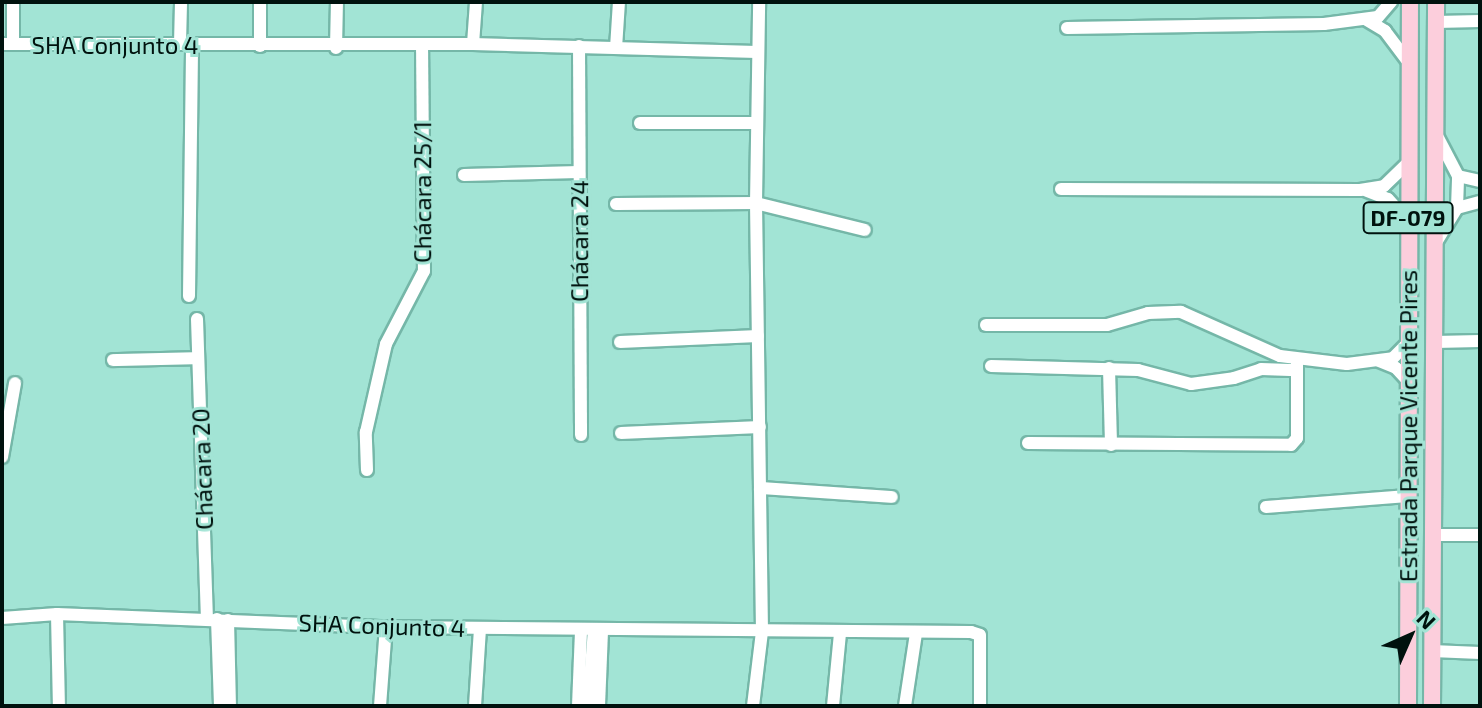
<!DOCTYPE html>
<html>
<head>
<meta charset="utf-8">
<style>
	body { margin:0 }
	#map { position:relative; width:1482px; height:708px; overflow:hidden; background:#a2e4d5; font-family:"Exo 2",sans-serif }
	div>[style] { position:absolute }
	.roads { filter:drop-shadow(2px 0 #75b7a8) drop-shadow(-2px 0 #75b7a8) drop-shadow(0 2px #75b7a8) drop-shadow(0 -2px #75b7a8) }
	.minor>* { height:12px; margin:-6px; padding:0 6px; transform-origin:6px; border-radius:6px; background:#fff }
	.major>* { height:16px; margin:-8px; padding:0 8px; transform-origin:8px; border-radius:8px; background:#fccedc }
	span { translate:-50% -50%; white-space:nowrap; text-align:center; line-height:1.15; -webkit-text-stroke:6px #a2e4d5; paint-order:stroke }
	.shield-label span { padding:2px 6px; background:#a2e4d5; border:2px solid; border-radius:6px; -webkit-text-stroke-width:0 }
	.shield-label { font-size:22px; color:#00120e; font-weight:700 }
	.street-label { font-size:24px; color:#00120e }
	.frame { position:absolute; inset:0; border:4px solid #00120e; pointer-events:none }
	.north { position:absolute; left:1370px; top:596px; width:80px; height:80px; -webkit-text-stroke:6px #a2e4d5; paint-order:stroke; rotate:45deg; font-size:22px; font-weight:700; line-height:32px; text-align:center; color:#00120e }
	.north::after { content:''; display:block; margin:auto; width:28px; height:36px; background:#00120e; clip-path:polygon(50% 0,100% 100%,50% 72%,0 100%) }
</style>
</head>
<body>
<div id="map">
	<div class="roads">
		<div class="minor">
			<div style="left:1367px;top:20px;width:21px;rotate:31deg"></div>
			<div style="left:1385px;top:31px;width:39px;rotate:53deg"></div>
			<div style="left:1436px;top:22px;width:44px;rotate:-1.3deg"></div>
			<div style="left:1067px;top:28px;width:257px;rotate:-0.9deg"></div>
			<div style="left:1324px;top:24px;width:54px;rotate:-7.4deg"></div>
			<div style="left:1378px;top:17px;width:20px;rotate:-49deg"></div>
			<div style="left:2px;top:44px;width:471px"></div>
			<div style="left:473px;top:44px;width:284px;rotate:1.6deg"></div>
			<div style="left:13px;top:44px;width:42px;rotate:-90deg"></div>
			<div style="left:180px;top:44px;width:42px;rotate:-88.6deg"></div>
			<div style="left:473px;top:44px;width:42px;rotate:-85.9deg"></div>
			<div style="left:260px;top:46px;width:44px;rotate:-90deg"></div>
			<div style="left:579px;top:46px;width:389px;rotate:89.7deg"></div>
			<div style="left:336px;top:48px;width:46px;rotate:-88.8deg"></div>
			<div style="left:616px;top:48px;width:46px;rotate:-86.3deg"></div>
			<div style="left:640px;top:123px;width:116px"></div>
			<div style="left:464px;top:175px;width:115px;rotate:-1.5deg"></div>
			<div style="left:1458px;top:176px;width:23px;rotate:13deg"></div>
			<div style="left:1061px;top:189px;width:299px;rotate:0.2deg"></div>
			<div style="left:1360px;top:190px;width:24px;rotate:-9deg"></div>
			<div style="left:1384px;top:186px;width:33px;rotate:-44deg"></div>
			<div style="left:1367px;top:191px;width:22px;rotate:21deg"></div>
			<div style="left:1388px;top:199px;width:30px;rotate:48deg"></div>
			<div style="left:616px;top:204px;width:140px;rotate:-0.4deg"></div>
			<div style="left:756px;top:203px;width:112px;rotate:13.9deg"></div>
			<div style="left:1457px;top:208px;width:24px;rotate:-15deg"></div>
			<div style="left:1435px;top:244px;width:42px;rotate:-58.6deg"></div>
			<div style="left:1457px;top:208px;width:32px;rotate:-88deg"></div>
			<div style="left:1458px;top:176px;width:50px;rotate:-117.6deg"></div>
			<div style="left:189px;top:296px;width:251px;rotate:-89.3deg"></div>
			<div style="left:197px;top:319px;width:300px;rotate:88.1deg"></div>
			<div style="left:986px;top:325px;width:121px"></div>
			<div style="left:1107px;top:325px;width:43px;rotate:-16.3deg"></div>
			<div style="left:1148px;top:313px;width:33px;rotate:-2deg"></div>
			<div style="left:1181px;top:312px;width:108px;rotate:24deg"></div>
			<div style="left:1280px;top:356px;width:67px;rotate:6.8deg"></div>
			<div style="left:1347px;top:364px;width:46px;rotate:-7.4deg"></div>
			<div style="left:1393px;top:358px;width:20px;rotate:-45deg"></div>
			<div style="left:620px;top:342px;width:138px;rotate:-2.5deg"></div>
			<div style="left:1435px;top:342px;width:45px;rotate:-1.3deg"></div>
			<div style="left:113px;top:360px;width:85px;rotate:-1.3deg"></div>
			<div style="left:1379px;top:361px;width:18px;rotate:22deg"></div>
			<div style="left:1396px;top:368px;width:19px;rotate:47deg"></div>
			<div style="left:991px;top:366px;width:147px;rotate:1.6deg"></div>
			<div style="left:1138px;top:370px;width:55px;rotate:14.8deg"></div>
			<div style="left:1191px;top:384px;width:43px;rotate:-7.9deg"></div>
			<div style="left:1234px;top:378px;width:28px;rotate:-18deg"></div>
			<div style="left:1261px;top:369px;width:36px;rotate:2deg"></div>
			<div style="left:1109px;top:368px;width:77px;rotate:88.5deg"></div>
			<div style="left:621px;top:433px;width:139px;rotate:-2.5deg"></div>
			<div style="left:1028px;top:443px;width:263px;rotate:0.4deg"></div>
			<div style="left:1291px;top:445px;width:9px;rotate:-49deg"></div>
			<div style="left:1297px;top:438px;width:77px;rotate:-90deg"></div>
			<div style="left:2px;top:457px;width:75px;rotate:-80deg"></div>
			<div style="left:367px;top:470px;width:38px;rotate:-92deg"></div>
			<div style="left:366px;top:432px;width:90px;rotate:-77.2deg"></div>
			<div style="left:386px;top:344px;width:82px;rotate:-62.5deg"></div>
			<div style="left:424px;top:271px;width:224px;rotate:-90.5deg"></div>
			<div style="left:760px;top:488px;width:132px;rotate:3.9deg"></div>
			<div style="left:1266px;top:507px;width:142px;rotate:-4.4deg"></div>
			<div style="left:1433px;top:535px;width:47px"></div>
			<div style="left:57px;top:614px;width:92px;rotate:88.8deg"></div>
			<div style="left:2px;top:618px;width:55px;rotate:-4.2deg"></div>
			<div style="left:57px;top:614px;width:329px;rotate:2.3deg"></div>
			<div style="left:386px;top:627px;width:585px;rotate:0.49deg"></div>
			<div style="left:971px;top:632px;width:9px;rotate:18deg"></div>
			<div style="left:980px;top:635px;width:71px;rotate:90deg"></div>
			<div style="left:217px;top:619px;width:87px;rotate:88deg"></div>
			<div style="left:228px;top:620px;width:86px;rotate:88.7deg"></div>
			<div style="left:1432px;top:651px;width:48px;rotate:2.4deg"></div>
			<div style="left:380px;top:706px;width:79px;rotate:-85.7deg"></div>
			<div style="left:475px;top:706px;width:78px;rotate:-86.3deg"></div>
			<div style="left:578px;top:706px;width:76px;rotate:-87.7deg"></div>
			<div style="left:588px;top:706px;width:76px;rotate:-85.5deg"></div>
			<div style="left:599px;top:706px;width:76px;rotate:-87.7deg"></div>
			<div style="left:753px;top:706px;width:75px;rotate:-83.1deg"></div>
			<div style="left:762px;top:632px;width:429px;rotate:-90.8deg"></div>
			<div style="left:756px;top:203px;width:201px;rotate:-89.1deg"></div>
			<div style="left:833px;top:706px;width:73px;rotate:-84.5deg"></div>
			<div style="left:905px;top:706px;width:74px;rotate:-81.4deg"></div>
		</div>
		<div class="major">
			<div style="left:1408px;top:706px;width:704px;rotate:-89.84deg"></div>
			<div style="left:1432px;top:706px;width:704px;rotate:-89.67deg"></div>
		</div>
	</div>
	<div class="shield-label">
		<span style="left:1408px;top:218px">DF-079</span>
	</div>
	<div class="street-label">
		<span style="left:115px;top:45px">SHA Conjunto 4</span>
		<span style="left:422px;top:192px;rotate:-90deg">Chácara 25/1</span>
		<span style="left:579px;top:241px;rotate:-90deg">Chácara 24</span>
		<span style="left:1408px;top:426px;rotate:-90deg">Estrada Parque Vicente Pires</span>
		<span style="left:202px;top:469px;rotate:-92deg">Chácara 20</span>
		<span style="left:382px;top:625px;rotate:2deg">SHA Conjunto 4</span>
	</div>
	<div class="frame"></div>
	<div class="north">N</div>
</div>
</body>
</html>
